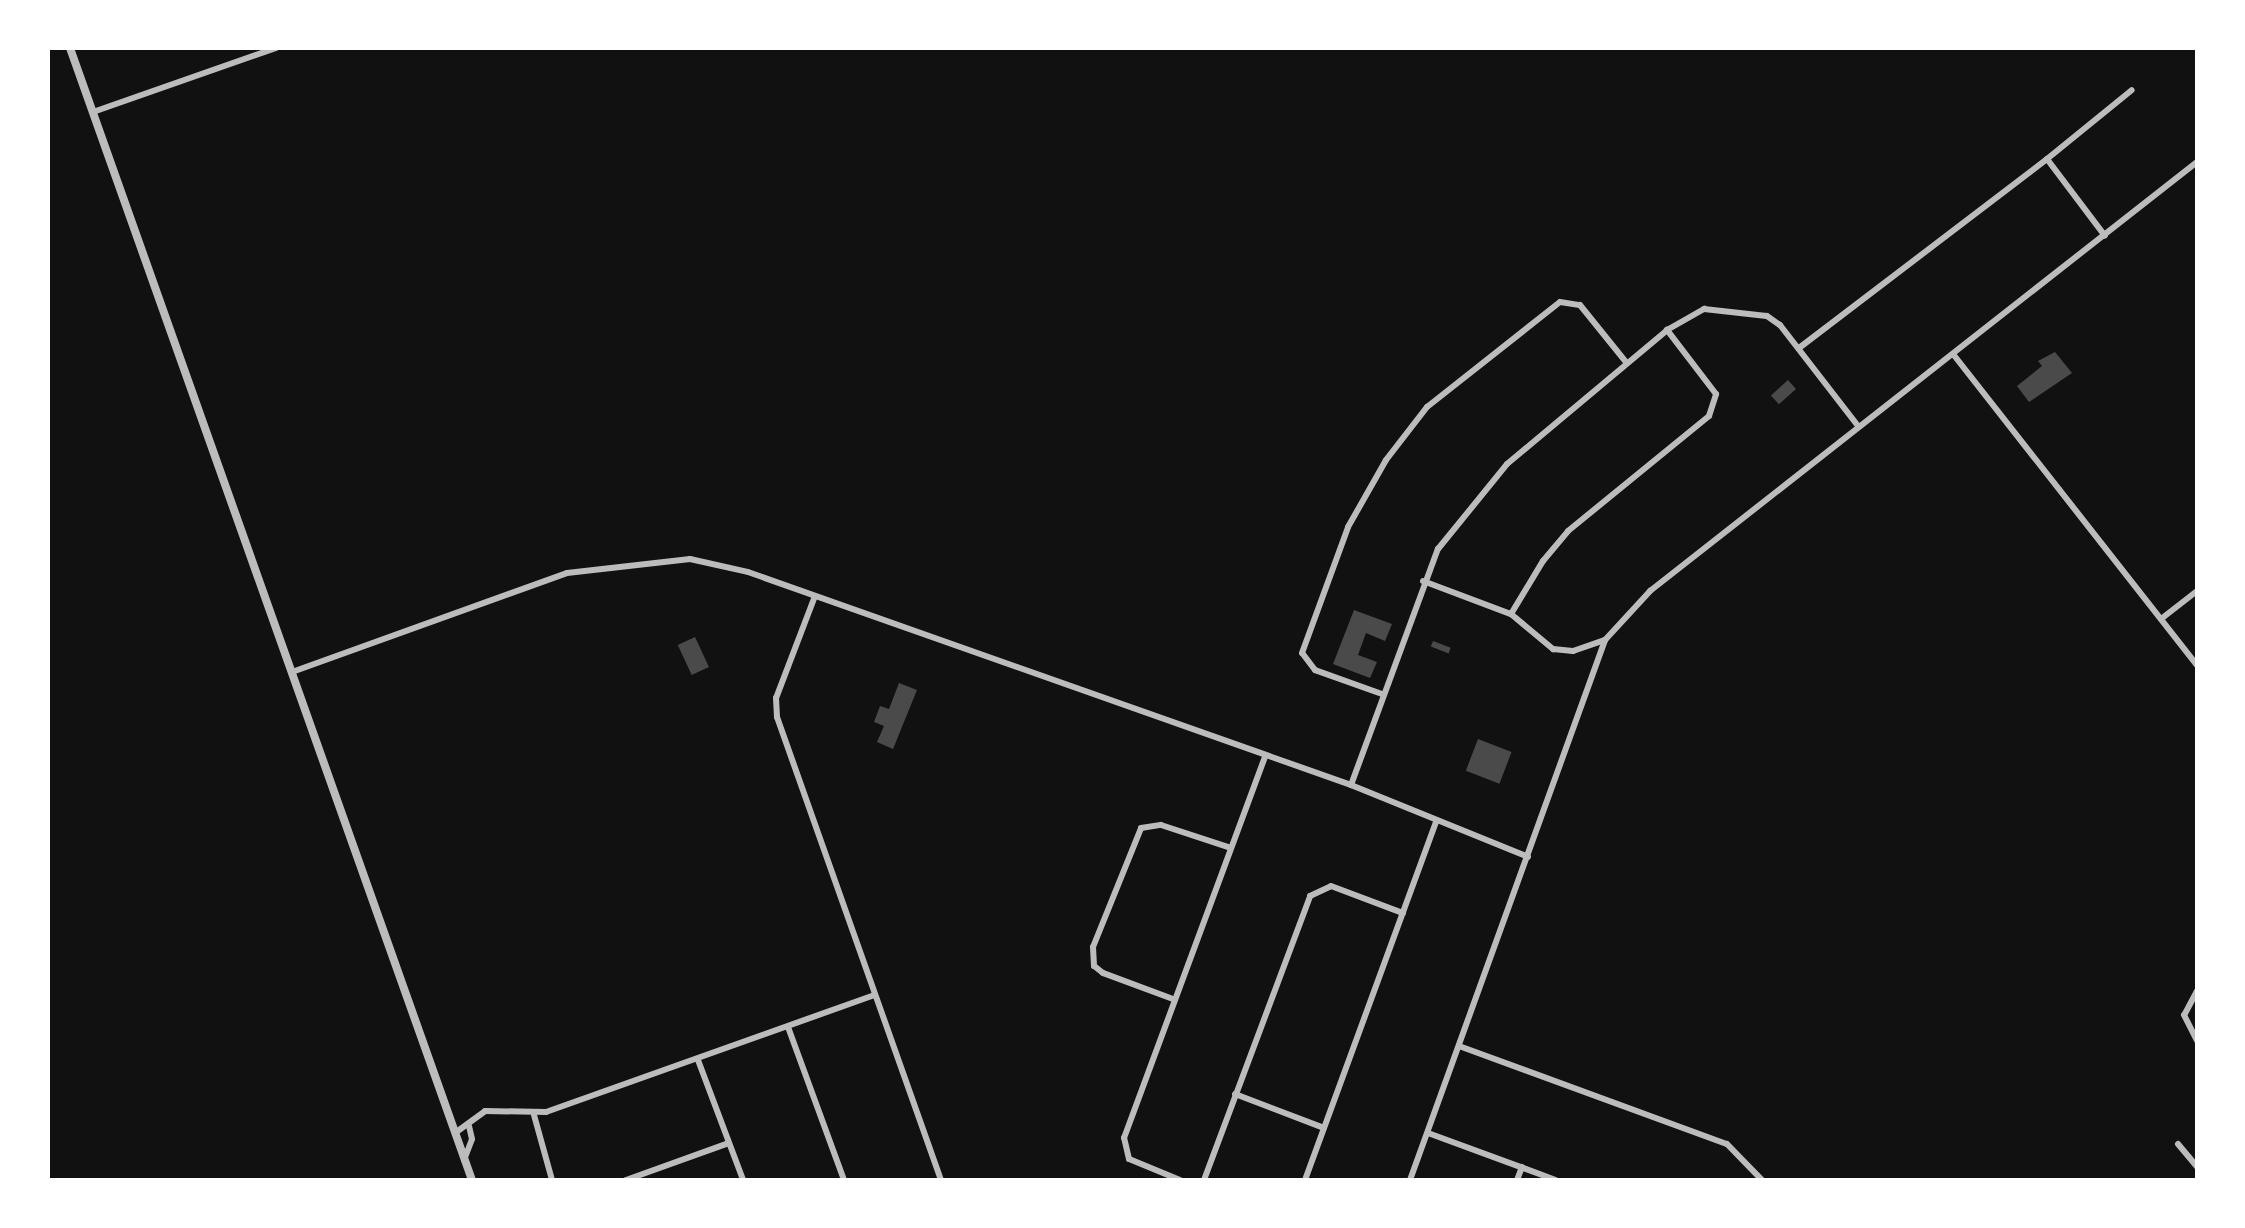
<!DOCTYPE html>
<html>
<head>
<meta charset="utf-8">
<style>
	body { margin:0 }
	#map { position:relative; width:2245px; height:1228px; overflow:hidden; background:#111; font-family:"Golos Text",sans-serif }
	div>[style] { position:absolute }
	.building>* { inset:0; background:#4a4a4a; transform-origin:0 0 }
	.minor>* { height:6px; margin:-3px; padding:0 3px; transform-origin:3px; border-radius:3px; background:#bcbcbc }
	.tertiary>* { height:8px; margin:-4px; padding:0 4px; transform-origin:4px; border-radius:4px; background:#bcbcbc }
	span { translate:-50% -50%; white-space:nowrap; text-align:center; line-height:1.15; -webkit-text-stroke:6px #fff; paint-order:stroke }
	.frame { position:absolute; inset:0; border:50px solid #fff; pointer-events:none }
</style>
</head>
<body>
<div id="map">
	<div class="building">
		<div style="clip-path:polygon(2055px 352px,2072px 373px,2029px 402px,2017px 386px,2042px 366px,2038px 361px)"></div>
		<div style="left:1788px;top:380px;width:12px;height:23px;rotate:48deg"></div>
		<div style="clip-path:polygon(1354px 610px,1392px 624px,1385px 641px,1366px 633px,1358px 655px,1377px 662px,1370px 678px,1333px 664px)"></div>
		<div style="left:695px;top:637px;width:33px;height:19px;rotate:65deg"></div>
		<div style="left:1433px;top:641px;width:19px;height:6px;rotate:21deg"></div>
		<div style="clip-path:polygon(899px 683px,917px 690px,893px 749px,877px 742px,884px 726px,874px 722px,880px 706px,889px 709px)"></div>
		<div style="left:1478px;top:739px;width:36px;height:34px;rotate:21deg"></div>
	</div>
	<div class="minor">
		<div style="left:93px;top:112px;width:194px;rotate:-19.3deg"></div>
		<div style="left:2047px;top:159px;width:109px;rotate:-39.1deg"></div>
		<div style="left:1799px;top:348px;width:312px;rotate:-37.3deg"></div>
		<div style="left:2047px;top:159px;width:96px;rotate:53deg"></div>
		<div style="left:1953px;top:354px;width:395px;rotate:51.9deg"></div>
		<div style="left:1423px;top:581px;width:94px;rotate:20.6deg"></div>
		<div style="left:1511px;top:614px;width:55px;rotate:39.8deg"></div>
		<div style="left:1553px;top:649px;width:20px;rotate:6deg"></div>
		<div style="left:1573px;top:651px;width:34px;rotate:-19deg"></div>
		<div style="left:815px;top:596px;width:109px;rotate:110.9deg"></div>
		<div style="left:776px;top:698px;width:19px;rotate:87deg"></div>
		<div style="left:777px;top:717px;width:491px;rotate:70.5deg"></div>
		<div style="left:1511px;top:614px;width:62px;rotate:-58.9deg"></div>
		<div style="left:1543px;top:561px;width:39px;rotate:-50deg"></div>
		<div style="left:1568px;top:531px;width:182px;rotate:-39.2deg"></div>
		<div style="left:1709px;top:416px;width:23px;rotate:-72deg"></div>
		<div style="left:1716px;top:394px;width:81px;rotate:-127.4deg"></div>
		<div style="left:2161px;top:619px;width:46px;rotate:-37.9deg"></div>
		<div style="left:292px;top:672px;width:292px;rotate:-19.8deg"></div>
		<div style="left:567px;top:573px;width:124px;rotate:-6.5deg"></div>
		<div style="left:690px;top:559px;width:59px;rotate:12.6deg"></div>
		<div style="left:748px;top:572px;width:640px;rotate:19.45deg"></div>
		<div style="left:1351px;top:785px;width:191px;rotate:22.1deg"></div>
		<div style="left:1382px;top:694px;width:71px;rotate:-160.3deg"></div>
		<div style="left:1315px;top:670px;width:21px;rotate:-127deg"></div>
		<div style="left:1302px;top:653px;width:134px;rotate:-69.9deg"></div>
		<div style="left:1348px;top:527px;width:77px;rotate:-60.4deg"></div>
		<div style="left:1386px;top:460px;width:67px;rotate:-52.3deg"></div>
		<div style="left:1427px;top:407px;width:169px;rotate:-38.3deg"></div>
		<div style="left:1560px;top:302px;width:20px;rotate:9deg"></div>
		<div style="left:1580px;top:305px;width:73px;rotate:51.1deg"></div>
		<div style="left:1351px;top:785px;width:252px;rotate:-69.8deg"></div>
		<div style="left:1438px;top:549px;width:109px;rotate:-50.9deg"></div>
		<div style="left:1507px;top:464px;width:209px;rotate:-39.9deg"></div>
		<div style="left:1667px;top:330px;width:43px;rotate:-29.6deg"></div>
		<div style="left:1704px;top:309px;width:63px;rotate:6.3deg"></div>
		<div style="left:1767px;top:316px;width:16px;rotate:35deg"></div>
		<div style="left:1780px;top:325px;width:128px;rotate:52.3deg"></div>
		<div style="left:2197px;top:991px;width:27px;rotate:118deg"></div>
		<div style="left:2184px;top:1015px;width:29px;rotate:63deg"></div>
		<div style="left:1173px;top:999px;width:75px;rotate:-159.6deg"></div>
		<div style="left:1103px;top:973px;width:11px;rotate:-142deg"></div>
		<div style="left:1094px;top:966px;width:19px;rotate:-93deg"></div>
		<div style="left:1093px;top:947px;width:128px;rotate:-68deg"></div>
		<div style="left:1141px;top:828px;width:20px;rotate:-9deg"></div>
		<div style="left:1161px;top:825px;width:71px;rotate:18.2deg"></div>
		<div style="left:788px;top:1027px;width:163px;rotate:69.9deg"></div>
		<div style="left:1459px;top:1046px;width:285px;rotate:20.1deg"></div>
		<div style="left:1727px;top:1144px;width:50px;rotate:45.8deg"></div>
		<div style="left:698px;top:1060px;width:128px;rotate:69.4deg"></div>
		<div style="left:1235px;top:1094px;width:95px;rotate:20.9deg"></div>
		<div style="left:534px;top:1115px;width:67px;rotate:74.5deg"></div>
		<div style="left:455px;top:1133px;width:37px;rotate:-36deg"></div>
		<div style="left:485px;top:1111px;width:61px;rotate:0.9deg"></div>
		<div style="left:546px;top:1112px;width:348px;rotate:-19.6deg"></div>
		<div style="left:1428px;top:1133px;width:136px;rotate:20.2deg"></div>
		<div style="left:2178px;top:1144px;width:30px;rotate:50deg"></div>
		<div style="left:464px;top:1160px;width:22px;rotate:-69deg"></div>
		<div style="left:472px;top:1139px;width:13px;rotate:-103deg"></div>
		<div style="left:626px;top:1180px;width:109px;rotate:-19.8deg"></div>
		<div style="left:1180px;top:1180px;width:55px;rotate:-157.6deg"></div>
		<div style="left:1129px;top:1159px;width:22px;rotate:-103deg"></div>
		<div style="left:1124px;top:1138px;width:408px;rotate:-69.7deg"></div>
		<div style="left:1204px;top:1180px;width:303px;rotate:-69.5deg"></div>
		<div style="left:1310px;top:896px;width:23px;rotate:-25deg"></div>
		<div style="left:1331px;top:886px;width:77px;rotate:20.6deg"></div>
		<div style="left:1305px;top:1180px;width:383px;rotate:-69.9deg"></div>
		<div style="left:1410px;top:1180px;width:574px;rotate:-70.14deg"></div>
		<div style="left:1605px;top:640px;width:67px;rotate:-47.4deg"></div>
		<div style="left:1650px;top:591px;width:695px;rotate:-38.11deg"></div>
		<div style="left:1517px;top:1180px;width:14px;rotate:-69deg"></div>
	</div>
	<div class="tertiary">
		<div style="left:70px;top:48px;width:1201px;rotate:70.45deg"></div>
	</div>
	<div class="frame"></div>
</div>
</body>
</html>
